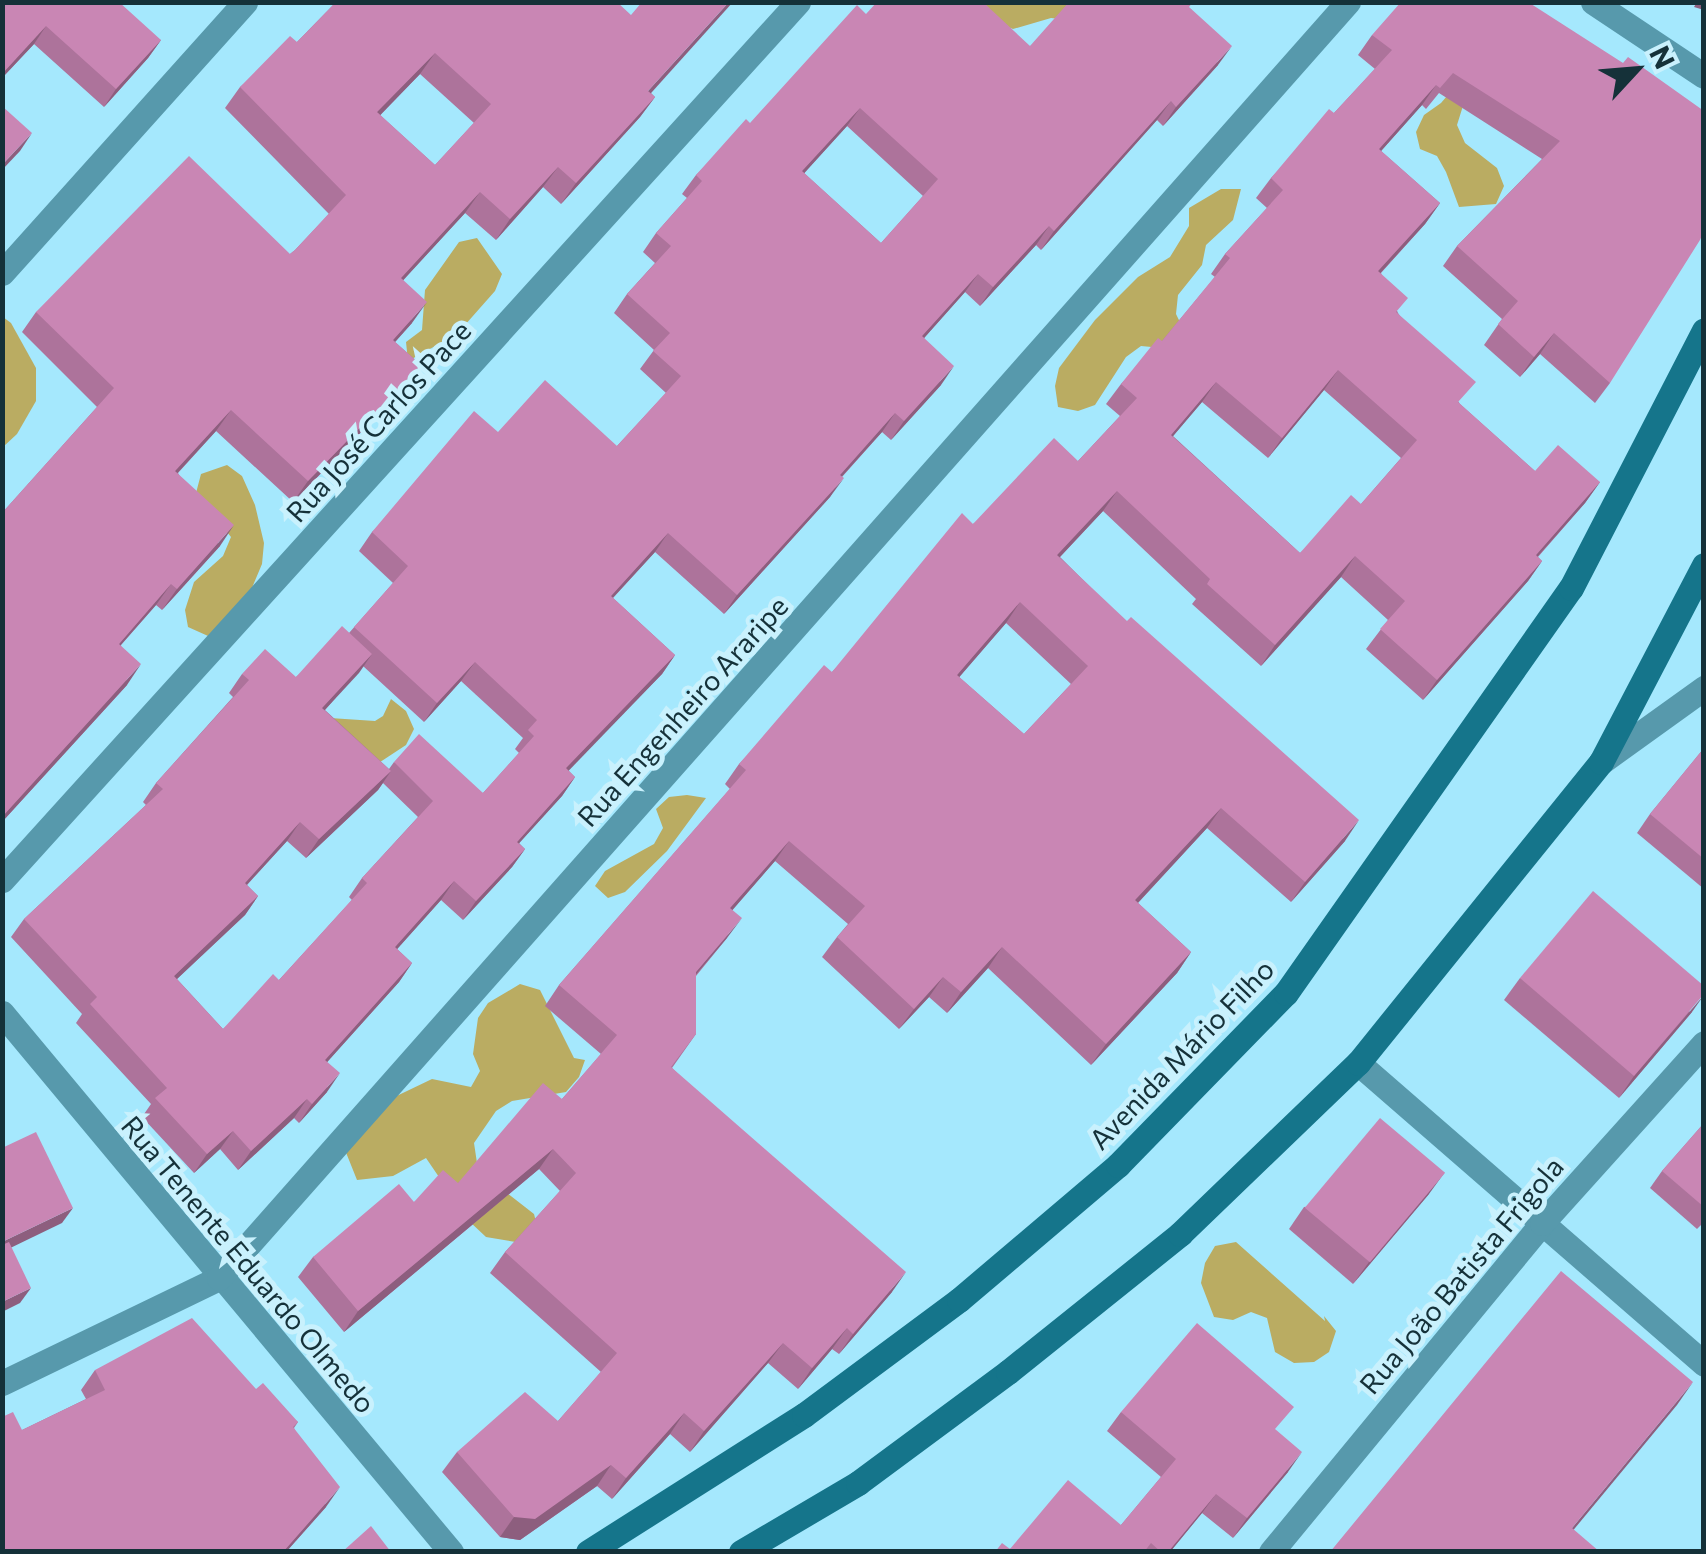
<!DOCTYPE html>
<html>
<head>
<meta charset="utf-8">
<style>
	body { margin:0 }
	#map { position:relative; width:1706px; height:1554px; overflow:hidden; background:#a5e8fd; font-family:Commissioner,sans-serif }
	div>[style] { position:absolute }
	.green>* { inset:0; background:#baac62 }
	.minor>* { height:25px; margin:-12.5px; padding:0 12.5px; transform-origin:12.5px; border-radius:12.5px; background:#5799ac }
	.secondary>* { height:25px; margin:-12.5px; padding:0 12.5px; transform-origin:12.5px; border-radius:12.5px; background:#15758b }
	.wall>* { inset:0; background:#ad739b }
	.shaded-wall>* { inset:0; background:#8d5e7e }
	.building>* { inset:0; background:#c986b4; transform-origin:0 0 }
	span { translate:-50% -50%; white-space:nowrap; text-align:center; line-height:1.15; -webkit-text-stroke:10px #c9f1fd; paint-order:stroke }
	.street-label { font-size:28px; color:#153139 }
	.frame { position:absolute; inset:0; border:5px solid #153139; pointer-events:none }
	.north { position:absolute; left:1586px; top:20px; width:100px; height:100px; -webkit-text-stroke:8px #c9f1fd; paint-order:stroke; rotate:64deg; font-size:28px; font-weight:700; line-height:40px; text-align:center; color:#153139 }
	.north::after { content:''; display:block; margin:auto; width:35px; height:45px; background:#153139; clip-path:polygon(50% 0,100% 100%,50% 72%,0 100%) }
</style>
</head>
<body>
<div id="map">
	<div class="green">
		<div style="clip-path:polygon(985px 3px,1076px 3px,1069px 20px,1051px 18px,1013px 29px,992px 20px)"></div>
		<div style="clip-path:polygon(1477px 61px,1457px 125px,1465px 143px,1497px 168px,1504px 186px,1496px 204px,1459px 207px,1446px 172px,1437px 156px,1420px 149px,1416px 132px,1424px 115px,1441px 103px)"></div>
		<div style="clip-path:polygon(1221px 189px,1241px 189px,1233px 220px,1206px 245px,1202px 265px,1178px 295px,1176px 314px,1194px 351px,1141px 346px,1126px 357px,1095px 405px,1078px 411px,1058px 407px,1055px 386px,1059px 368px,1095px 320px,1138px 277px,1170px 257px,1189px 226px,1189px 208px)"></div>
		<div style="clip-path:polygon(477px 238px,502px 274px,495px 291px,457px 334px,408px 361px,406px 342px,422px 330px,425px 290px,459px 242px)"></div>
		<div style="clip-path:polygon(3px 317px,11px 323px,36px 368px,36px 401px,17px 434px,3px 447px)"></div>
		<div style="clip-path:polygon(227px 465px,242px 476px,255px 505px,264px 543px,262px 564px,246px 602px,217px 640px,188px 627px,185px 610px,194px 582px,223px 556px,231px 537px,196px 493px,201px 474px)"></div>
		<div style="clip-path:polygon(391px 699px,406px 711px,414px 729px,406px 745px,368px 770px,330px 718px,375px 721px,383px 716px)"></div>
		<div style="clip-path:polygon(687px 795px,706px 798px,667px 851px,625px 892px,608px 898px,595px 886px,605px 871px,654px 844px,663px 828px,656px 809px,669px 797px)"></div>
		<div style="clip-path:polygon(520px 984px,540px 990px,574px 1058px,585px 1060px,579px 1077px,566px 1092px,512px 1101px,496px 1111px,474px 1143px,477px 1163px,489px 1179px,534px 1214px,539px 1234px,522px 1243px,486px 1237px,469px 1221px,426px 1158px,393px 1176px,357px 1180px,343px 1145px,382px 1103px,432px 1079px,471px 1087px,480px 1071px,473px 1054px,478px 1018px,488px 1003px)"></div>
		<div style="clip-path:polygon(1236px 1242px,1325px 1321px,1324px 1316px,1336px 1331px,1329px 1352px,1314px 1362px,1294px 1363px,1275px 1352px,1267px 1318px,1251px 1312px,1233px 1320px,1214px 1317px,1201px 1283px,1205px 1263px,1215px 1246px)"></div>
	</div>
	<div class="minor">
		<div style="left:1593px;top:2px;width:133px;rotate:33.7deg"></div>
		<div style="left:2px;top:273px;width:364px;rotate:-48.1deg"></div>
		<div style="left:1601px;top:762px;width:127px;rotate:-35.7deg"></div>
		<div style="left:2px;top:880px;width:1185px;rotate:-47.8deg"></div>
		<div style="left:2px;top:1013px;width:702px;rotate:50.2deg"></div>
		<div style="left:1358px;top:1063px;width:459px;rotate:41deg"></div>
		<div style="left:2px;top:1383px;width:241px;rotate:-25.8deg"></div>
		<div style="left:219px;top:1278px;width:1704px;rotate:-48.5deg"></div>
		<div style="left:1271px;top:1552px;width:426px;rotate:-50.5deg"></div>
		<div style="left:1542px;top:1223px;width:242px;rotate:-48deg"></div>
	</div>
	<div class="secondary">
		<div style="left:588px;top:1552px;width:256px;rotate:-32.4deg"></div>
		<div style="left:804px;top:1415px;width:193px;rotate:-36.6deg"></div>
		<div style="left:959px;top:1300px;width:209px;rotate:-40.3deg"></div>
		<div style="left:1118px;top:1165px;width:240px;rotate:-45.7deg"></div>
		<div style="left:1286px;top:993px;width:495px;rotate:-54.9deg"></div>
		<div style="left:1571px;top:588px;width:290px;rotate:-62.7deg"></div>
		<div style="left:741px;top:1552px;width:136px;rotate:-30.5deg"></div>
		<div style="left:858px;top:1483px;width:187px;rotate:-36.5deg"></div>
		<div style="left:1008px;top:1372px;width:221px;rotate:-38.7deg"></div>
		<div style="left:1180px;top:1234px;width:247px;rotate:-43.9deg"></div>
		<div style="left:1358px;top:1063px;width:387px;rotate:-51.1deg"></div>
		<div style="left:1601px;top:762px;width:222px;rotate:-62.4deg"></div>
	</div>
	<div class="wall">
		<div style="clip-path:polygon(2px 2px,161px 40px,148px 58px,104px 107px,34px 44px,2px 78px)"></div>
		<div style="clip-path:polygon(evenodd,336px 2px,651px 93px,655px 97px,640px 117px,561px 204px,543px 187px,496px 240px,465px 213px,403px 280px,412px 323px,395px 342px,421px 365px,406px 386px,293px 502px,216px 431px,178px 473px,220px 546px,162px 610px,156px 605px,121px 645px,127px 685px,2px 822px,2px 513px,97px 407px,22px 332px,36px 312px,290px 254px,295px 250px,329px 214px,225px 108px,240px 87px,297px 42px,336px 2px,420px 74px,474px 123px,435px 165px,380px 115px,420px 74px)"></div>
		<div style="clip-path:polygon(evenodd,1191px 9px,1218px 65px,1163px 126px,1157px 120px,1041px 250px,1036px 245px,980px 306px,965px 292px,924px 338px,941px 385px,891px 440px,882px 432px,842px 477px,830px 497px,724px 614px,655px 552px,613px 598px,675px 655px,662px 674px,568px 770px,575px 777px,562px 796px,519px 843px,525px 849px,512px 867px,463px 920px,441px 900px,397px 949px,412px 963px,399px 982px,327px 1062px,327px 1092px,299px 1123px,294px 1118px,238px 1170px,220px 1149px,194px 1173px,142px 1117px,151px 1104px,76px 1023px,82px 1014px,11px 937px,24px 919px,146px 805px,143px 802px,156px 783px,233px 697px,229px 693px,242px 674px,296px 677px,349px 633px,393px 583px,359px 551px,372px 532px,498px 432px,617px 446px,666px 393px,640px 369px,654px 350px,614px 313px,627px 294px,655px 263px,643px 252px,656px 233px,687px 198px,682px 194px,696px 175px,866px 14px,1030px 46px,1191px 9px,847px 126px,923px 196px,881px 243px,804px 173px,847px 126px,1191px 9px,363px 666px,424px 722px,461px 681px,523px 738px,515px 749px,519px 753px,483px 793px,394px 762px,389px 769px,325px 710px,363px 666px,1191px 9px,383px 783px,418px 817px,362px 878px,349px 897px,352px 900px,279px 980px,223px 1029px,177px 979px,245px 915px,258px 896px,247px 885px,287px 841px,306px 858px,378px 790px,383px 783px)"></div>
		<div style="clip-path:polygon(evenodd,1372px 35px,1623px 63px,1610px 383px,1595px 403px,1540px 354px,1520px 377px,1484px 345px,1502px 319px,1443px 266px,1457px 246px,1542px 159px,1439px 93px,1426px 109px,1422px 105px,1381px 151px,1440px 203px,1425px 224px,1381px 273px,1398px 313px,1460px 404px,1535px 471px,1600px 482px,1585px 503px,1538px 557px,1542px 561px,1528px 581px,1423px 700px,1366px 649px,1388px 620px,1341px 577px,1261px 666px,1192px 604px,1196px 599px,1103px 511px,1060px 557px,1345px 841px,1291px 902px,1207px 828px,1138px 903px,1191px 952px,1177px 973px,1091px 1065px,988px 968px,947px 1013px,929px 997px,899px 1029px,822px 957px,837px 937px,848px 924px,775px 861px,732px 910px,727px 938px,696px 976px,696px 1034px,672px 1068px,892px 1292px,839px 1354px,832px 1349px,798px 1389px,768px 1363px,690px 1452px,670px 1434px,612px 1499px,597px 1486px,520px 1540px,500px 1537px,442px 1472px,457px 1452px,558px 1421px,601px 1372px,490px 1273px,505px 1252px,560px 1191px,539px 1169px,344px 1332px,298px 1277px,313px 1257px,414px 1202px,458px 1183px,562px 1099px,601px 1054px,545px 1006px,559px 985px,730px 789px,725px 784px,739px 764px,832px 672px,973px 524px,1078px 461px,1120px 416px,1106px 404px,1121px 384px,1162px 341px,1215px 277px,1211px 274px,1225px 254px,1267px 208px,1256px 198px,1271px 178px,1334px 113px,1375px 69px,1358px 55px,1372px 35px,1324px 390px,1401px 458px,1361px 504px,1300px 553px,1173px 436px,1202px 402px,1268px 458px,1324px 390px,1372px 35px,1006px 623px,1071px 684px,1024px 734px,959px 677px,1006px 623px)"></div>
		<div style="clip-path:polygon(1704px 748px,1704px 889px,1637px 833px,1650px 814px)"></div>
		<div style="clip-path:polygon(1520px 978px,1692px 1012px,1619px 1098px,1504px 1000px)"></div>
		<div style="clip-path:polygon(1704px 1123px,1704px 1222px,1697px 1229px,1650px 1188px,1662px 1171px)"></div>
		<div style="clip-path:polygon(1429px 1194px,1353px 1284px,1289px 1229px,1304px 1207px)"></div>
		<div style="clip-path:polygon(95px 1370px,256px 1389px,298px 1422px,294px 1428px,326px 1507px,286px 1552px,2px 1552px,22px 1430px,86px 1399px,81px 1390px)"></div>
		<div style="clip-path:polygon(1121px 1412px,1277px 1431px,1288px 1472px,1233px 1538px,1202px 1513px,1170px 1552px,995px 1552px,1121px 1525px,1161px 1477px,1107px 1431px)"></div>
	</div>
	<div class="shaded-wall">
		<div style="clip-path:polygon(729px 2px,733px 2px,634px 112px,648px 91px)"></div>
		<div style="clip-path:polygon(1697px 2px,1704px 2px,1704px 10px,1694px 7px)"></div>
		<div style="clip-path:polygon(46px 26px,34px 44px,2px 78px,2px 74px)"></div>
		<div style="clip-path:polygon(161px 40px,148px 58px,104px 107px,116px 89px)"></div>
		<div style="clip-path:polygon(1232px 46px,1218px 65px,1163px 126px,1176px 107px)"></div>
		<div style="clip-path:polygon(435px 53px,420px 74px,363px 133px,377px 112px)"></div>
		<div style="clip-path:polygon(1436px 85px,1422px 105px,1365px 169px,1379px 149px)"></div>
		<div style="clip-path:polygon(655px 97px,640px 117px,561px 204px,576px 183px)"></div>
		<div style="clip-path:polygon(1171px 101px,1157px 120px,1041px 250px,1054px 231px)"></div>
		<div style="clip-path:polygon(860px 108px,847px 126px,789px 190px,802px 171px)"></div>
		<div style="clip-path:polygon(32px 133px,20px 151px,2px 170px,2px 165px)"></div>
		<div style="clip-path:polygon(558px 167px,543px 187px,496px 240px,510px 219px)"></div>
		<div style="clip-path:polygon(480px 192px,465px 213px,386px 299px,401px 278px)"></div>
		<div style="clip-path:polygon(1440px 203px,1425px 224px,1364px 291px,1378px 271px)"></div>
		<div style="clip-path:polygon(1049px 226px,1036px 245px,980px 306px,993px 287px)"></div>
		<div style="clip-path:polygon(978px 274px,965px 292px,909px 355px,922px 336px)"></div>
		<div style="clip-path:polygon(427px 302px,412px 323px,378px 361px,393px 340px)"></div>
		<div style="clip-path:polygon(1554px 333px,1540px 354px,1520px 377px,1534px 357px)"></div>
		<div style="clip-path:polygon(421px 365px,406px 386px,293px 502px,308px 481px)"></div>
		<div style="clip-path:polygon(954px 366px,941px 385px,891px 440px,904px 421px)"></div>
		<div style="clip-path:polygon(1338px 370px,1324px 390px,1268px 458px,1282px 438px)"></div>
		<div style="clip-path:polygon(1216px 382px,1202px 402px,1157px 455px,1171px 435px)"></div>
		<div style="clip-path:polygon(231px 410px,216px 431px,160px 492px,175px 471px)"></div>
		<div style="clip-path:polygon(895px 413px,882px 432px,826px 494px,840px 475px)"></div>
		<div style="clip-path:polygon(844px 478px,830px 497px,724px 614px,737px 595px)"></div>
		<div style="clip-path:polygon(1600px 482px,1585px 503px,1521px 575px,1536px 555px)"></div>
		<div style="clip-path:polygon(1117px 491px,1103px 511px,1043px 575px,1057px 555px)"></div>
		<div style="clip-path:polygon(234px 525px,220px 546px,162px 610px,177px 589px)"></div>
		<div style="clip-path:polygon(668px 533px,655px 552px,597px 615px,611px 596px)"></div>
		<div style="clip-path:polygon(1355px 556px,1341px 577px,1261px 666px,1275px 645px)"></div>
		<div style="clip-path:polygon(1542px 561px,1528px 581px,1423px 700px,1437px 680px)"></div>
		<div style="clip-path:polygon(171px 584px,156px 605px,104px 664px,119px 644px)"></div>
		<div style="clip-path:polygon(1020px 602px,1006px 623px,943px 696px,957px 675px)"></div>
		<div style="clip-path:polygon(372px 654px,359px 673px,309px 727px,322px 708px)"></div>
		<div style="clip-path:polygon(675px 655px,662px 674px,553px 787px,566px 768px)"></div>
		<div style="clip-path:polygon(475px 662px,461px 681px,424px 722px,437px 703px)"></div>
		<div style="clip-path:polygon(141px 664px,127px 685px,2px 822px,2px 817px)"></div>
		<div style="clip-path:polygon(391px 771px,378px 790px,306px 858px,319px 839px)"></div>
		<div style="clip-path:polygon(575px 777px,562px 796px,504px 860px,517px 842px)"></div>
		<div style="clip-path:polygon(1221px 808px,1207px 828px,1121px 921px,1135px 900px)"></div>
		<div style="clip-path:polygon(1359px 820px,1345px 841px,1291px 902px,1305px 882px)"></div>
		<div style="clip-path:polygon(300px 822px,287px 841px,232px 901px,245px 883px)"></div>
		<div style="clip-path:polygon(789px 841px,775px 861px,716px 929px,730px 908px)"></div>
		<div style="clip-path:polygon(525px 849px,512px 867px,463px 920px,476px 901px)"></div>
		<div style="clip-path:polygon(454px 881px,441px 900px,382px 966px,395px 947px)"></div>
		<div style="clip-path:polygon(258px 896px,245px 915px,161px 994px,174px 976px)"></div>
		<div style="clip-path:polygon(742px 918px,727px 938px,681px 992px,696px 972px)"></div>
		<div style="clip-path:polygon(1002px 947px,988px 968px,947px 1013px,961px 992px)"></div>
		<div style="clip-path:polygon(1191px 952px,1177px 973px,1091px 1065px,1106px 1044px)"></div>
		<div style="clip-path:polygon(412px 963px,399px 982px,312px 1079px,325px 1060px)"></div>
		<div style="clip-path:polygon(943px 977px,929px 997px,899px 1029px,914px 1009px)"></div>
		<div style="clip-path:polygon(1704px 995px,1692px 1012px,1619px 1098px,1634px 1076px)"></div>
		<div style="clip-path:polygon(340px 1073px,327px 1092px,299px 1123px,312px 1104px)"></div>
		<div style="clip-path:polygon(307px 1099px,294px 1118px,238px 1170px,251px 1151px)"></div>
		<div style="clip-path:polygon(233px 1131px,220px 1149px,194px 1173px,207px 1154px)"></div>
		<div style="clip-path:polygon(553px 1149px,539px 1169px,344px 1332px,358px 1311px)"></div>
		<div style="clip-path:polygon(1445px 1172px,1429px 1194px,1353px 1284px,1369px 1262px)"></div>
		<div style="clip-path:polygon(73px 1208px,62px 1223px,2px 1252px,2px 1242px)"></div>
		<div style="clip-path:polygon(906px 1272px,892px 1292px,839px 1354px,853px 1334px)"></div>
		<div style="clip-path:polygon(31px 1288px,20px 1303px,2px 1312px,2px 1302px)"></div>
		<div style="clip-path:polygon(847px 1328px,832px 1349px,798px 1389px,812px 1368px)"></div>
		<div style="clip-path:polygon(783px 1343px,768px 1363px,690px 1452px,704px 1431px)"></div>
		<div style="clip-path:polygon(1693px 1382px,1677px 1405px,1556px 1551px,1572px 1528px)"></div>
		<div style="clip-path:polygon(684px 1413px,670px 1434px,612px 1499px,626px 1478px)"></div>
		<div style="clip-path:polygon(1302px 1452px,1288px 1472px,1233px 1538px,1247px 1518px)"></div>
		<div style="clip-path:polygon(611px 1465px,597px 1486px,520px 1540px,500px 1537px,514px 1517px)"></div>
		<div style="clip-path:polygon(340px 1487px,326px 1507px,286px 1552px,283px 1552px)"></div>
		<div style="clip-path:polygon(1216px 1494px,1202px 1513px,1170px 1552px,1168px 1552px)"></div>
	</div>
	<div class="building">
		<div style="clip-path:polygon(2px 2px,119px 2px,161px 40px,116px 89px,46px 26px,2px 74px)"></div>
		<div style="clip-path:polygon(evenodd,336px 2px,617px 2px,631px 15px,642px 2px,729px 2px,648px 91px,655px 97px,576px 183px,558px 167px,510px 219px,480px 192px,401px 278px,427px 302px,393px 340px,421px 365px,308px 481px,231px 410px,175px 471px,234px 525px,177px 589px,171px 584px,119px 644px,141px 664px,2px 817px,2px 513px,114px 388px,36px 312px,189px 156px,290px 254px,295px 250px,346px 195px,240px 87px,290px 36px,297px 42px,336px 2px,435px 53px,491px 104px,435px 165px,377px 112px,435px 53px)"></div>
		<div style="clip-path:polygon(evenodd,877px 2px,983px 2px,1030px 46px,1069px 2px,1193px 2px,1189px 7px,1232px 46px,1176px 107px,1171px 101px,1054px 231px,1049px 226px,993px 287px,978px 274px,922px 336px,954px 366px,904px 421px,895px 413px,840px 475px,844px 478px,737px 595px,668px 533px,611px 596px,675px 655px,566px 768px,575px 777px,517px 842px,525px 849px,476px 901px,454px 881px,395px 947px,412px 963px,325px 1060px,340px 1073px,312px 1104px,307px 1099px,251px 1151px,233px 1131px,207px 1154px,155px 1098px,167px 1088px,90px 1004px,97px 997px,24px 919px,163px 789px,156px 783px,249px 680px,242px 674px,265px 649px,296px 677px,342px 626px,372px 654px,322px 708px,391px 771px,319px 839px,300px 822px,245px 883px,258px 896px,174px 976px,223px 1029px,273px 974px,279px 980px,367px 883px,362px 878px,433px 801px,394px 762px,419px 734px,483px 793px,534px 736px,528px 730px,537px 720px,475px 662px,437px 703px,354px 627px,408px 566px,372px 532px,474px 411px,498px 432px,545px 380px,617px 446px,681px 376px,653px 351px,670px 333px,627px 294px,671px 246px,656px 233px,702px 181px,696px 175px,746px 119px,750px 123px,857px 5px,866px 14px,877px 2px,860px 108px,938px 179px,881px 243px,802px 171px,860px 108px)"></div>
		<div style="clip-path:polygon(evenodd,1401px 2px,1528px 2px,1623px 63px,1628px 57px,1704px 111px,1704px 231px,1700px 240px,1610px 383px,1554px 333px,1534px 357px,1498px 324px,1518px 301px,1457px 246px,1560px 141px,1453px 73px,1440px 88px,1436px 85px,1379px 149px,1440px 203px,1378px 271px,1408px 298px,1396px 312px,1476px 382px,1458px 402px,1535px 471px,1558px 445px,1600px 482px,1536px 555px,1542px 561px,1437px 680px,1380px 629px,1405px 601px,1355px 556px,1275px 645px,1207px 584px,1210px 579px,1117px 491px,1057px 555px,1127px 621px,1131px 617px,1359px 820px,1305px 882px,1221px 808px,1135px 900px,1191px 952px,1106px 1044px,1002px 947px,961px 992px,943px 977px,914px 1009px,837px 937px,865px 906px,789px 841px,730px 908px,742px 918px,696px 972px,696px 1034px,671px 1067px,906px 1272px,853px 1334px,847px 1328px,812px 1368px,783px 1343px,704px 1431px,684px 1413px,626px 1478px,611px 1465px,535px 1519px,514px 1517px,457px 1452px,525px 1392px,558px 1421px,617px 1353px,505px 1252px,576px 1173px,553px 1149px,358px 1311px,313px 1257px,399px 1184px,414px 1202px,443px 1170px,458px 1183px,543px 1083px,562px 1099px,617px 1035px,559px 985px,746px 770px,739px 764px,824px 665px,832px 672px,962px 513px,973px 524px,1054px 438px,1078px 461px,1137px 398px,1121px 384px,1158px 338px,1162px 341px,1230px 258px,1225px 254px,1283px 190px,1271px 178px,1329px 109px,1334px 113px,1392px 50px,1372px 35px,1401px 2px,1338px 370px,1417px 440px,1361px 504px,1351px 495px,1300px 553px,1171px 435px,1216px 382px,1282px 438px,1338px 370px,1401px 2px,1020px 602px,1088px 666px,1024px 734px,957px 675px,1020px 602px)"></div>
		<div style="clip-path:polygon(2px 106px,32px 133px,2px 165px)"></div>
		<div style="clip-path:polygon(1704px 748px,1704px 859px,1650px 814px)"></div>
		<div style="clip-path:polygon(1593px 891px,1704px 986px,1704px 994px,1634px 1076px,1520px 978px)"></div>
		<div style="left:1380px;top:1118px;width:85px;height:117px;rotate:40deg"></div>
		<div style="clip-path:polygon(1704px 1123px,1704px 1207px,1662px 1171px)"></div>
		<div style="clip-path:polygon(36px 1132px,73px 1208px,2px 1242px,2px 1148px)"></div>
		<div style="clip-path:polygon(9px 1242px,31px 1288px,2px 1302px,2px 1245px)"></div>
		<div style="clip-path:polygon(1561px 1271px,1693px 1382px,1572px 1528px,1600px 1552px,1330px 1552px)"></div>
		<div style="clip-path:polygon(192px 1318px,256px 1389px,263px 1383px,298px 1422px,293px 1427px,340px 1487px,283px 1552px,2px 1552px,2px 1417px,13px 1412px,22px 1430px,105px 1390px,95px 1370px)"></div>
		<div style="clip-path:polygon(1197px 1323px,1294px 1407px,1275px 1429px,1302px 1452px,1247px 1518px,1216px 1494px,1168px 1552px,1161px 1552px,1151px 1543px,1144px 1552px,995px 1552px,1002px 1543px,1010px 1549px,1068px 1480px,1121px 1525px,1176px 1459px,1121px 1412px)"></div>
		<div style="clip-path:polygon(371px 1526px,391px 1552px,342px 1552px)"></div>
	</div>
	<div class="street-label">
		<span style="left:378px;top:421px;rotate:-48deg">Rua José Carlos Pace</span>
		<span style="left:682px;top:711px;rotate:-48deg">Rua Engenheiro Araripe</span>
		<span style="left:1181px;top:1054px;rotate:-46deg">Avenida Mário Filho</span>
		<span style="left:249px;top:1264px;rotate:50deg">Rua Tenente Eduardo Olmedo</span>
		<span style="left:1461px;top:1275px;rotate:-50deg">Rua João Batista Frigola</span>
	</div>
	<div class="frame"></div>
	<div class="north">N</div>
</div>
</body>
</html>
